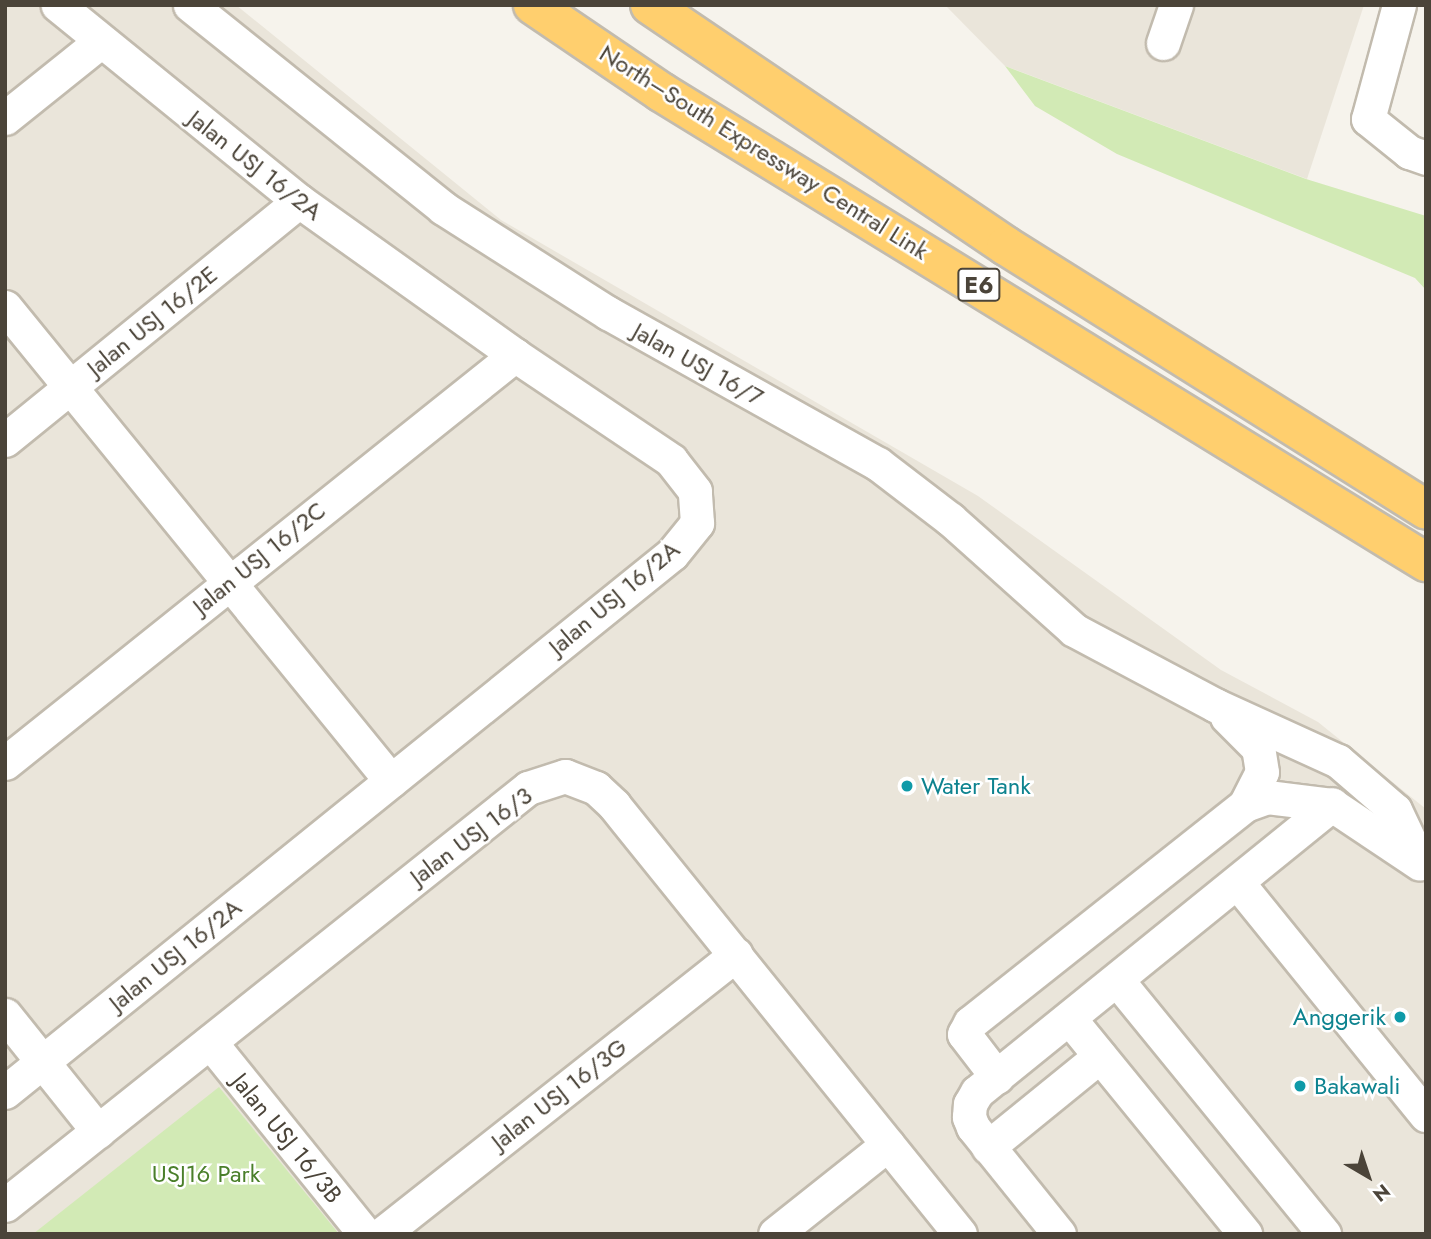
<!DOCTYPE html>
<html>
<head>
<meta charset="utf-8">
<style>
	body { margin:0 }
	#map { position:relative; width:1431px; height:1239px; overflow:hidden; background:#f6f3ec; font-family:Jost,sans-serif }
	div>[style] { position:absolute }
	.residential>* { inset:0; background:#eae5da }
	.green>* { inset:0; background:#d2eab5 }
	.roads { filter:drop-shadow(2px 0 #c2bbae) drop-shadow(-2px 0 #c2bbae) drop-shadow(0 2px #c2bbae) drop-shadow(0 -2px #c2bbae) }
	.minor>* { height:33px; margin:-16.5px; padding:0 16.5px; transform-origin:16.5px; border-radius:16.5px; background:#fff }
	.highway>* { height:38px; margin:-19px; padding:0 19px; transform-origin:19px; border-radius:19px; background:#ffcf6e }
	.dots>* { width:19px; height:19px; translate:-50% -50%; box-sizing:border-box; border:4px solid #fff; border-radius:50% }
	span { translate:-50% -50%; white-space:nowrap; text-align:center; line-height:1.15; -webkit-text-stroke:5px #fff; paint-order:stroke }
	.shield-label span { padding:2px 5px; background:#fff; border:2px solid; border-radius:5px; -webkit-text-stroke-width:0 }
	.shield-label { font-size:23px; color:#4b4439; font-weight:700 }
	.street-label { font-size:24px; color:#4b4439 }
	.culture-label { font-size:24px; color:#0d838f }
	.left { translate:0 -50%; text-align:left }
	.right { translate:-100% -50%; text-align:right }
	.park-label { font-size:24px; color:#4a7f2a }
	.frame { position:absolute; inset:0; border:7px solid #4b4439; pointer-events:none }
	.north { position:absolute; left:1333px; top:1141px; width:70px; height:70px; -webkit-text-stroke:5px #fff; paint-order:stroke; rotate:141deg; font-size:19px; font-weight:700; line-height:28px; text-align:center; color:#4b4439 }
	.north::after { content:''; display:block; margin:auto; width:24px; height:32px; background:#4b4439; clip-path:polygon(50% 0,100% 100%,50% 72%,0 100%) }
</style>
</head>
<body>
<div id="map">
	<div class="residential">
		<div style="clip-path:polygon(5px 5px,236px 5px,501px 220px,978px 496px,1221px 670px,1318px 722px,1426px 809px,1426px 1234px,5px 1234px)"></div>
		<div style="clip-path:polygon(945px 5px,1364px 5px,1307px 179px,1005px 66px)"></div>
	</div>
	<div class="green">
		<div style="clip-path:polygon(1005px 66px,1306px 179px,1426px 216px,1426px 290px,1415px 278px,1117px 154px,1035px 106px)"></div>
		<div style="clip-path:polygon(219px 1087px,339px 1234px,33px 1234px)"></div>
	</div>
	<div class="roads">
		<div class="minor">
			<div style="left:190px;top:5px;width:324px;rotate:38.7deg"></div>
			<div style="left:443px;top:208px;width:196px;rotate:32.5deg"></div>
			<div style="left:608px;top:313px;width:309px;rotate:29.2deg"></div>
			<div style="left:878px;top:464px;width:91px;rotate:37.4deg"></div>
			<div style="left:950px;top:519px;width:166px;rotate:41.8deg"></div>
			<div style="left:1074px;top:630px;width:160px;rotate:28deg"></div>
			<div style="left:1215px;top:705px;width:135px;rotate:24.5deg"></div>
			<div style="left:1338px;top:761px;width:75px;rotate:40.7deg"></div>
			<div style="left:1395px;top:810px;width:59px;rotate:64.7deg"></div>
			<div style="left:1399px;top:5px;width:118px;rotate:105.2deg"></div>
			<div style="left:1368px;top:119px;width:53px;rotate:38.8deg"></div>
			<div style="left:1409px;top:152px;width:18px;rotate:19deg"></div>
			<div style="left:1163px;top:43px;width:40px;rotate:-71.1deg"></div>
			<div style="left:5px;top:118px;width:122px;rotate:-38.7deg"></div>
			<div style="left:5px;top:307px;width:611px;rotate:50.84deg"></div>
			<div style="left:5px;top:440px;width:379px;rotate:-39.1deg"></div>
			<div style="left:5px;top:763px;width:653px;rotate:-38.66deg"></div>
			<div style="left:1245px;top:805px;width:23px;rotate:-20deg"></div>
			<div style="left:1267px;top:797px;width:65px;rotate:7deg"></div>
			<div style="left:1237px;top:882px;width:300px;rotate:51deg"></div>
			<div style="left:1117px;top:980px;width:328px;rotate:50.8deg"></div>
			<div style="left:5px;top:1015px;width:149px;rotate:51.3deg"></div>
			<div style="left:1069px;top:1018px;width:279px;rotate:50.8deg"></div>
			<div style="left:210px;top:1042px;width:247px;rotate:51.1deg"></div>
			<div style="left:997px;top:1077px;width:54px;rotate:-127.5deg"></div>
			<div style="left:964px;top:1034px;width:13px;rotate:-61deg"></div>
			<div style="left:970px;top:1023px;width:351px;rotate:-38.4deg"></div>
			<div style="left:1245px;top:805px;width:37px;rotate:-63deg"></div>
			<div style="left:1262px;top:772px;width:24px;rotate:-99deg"></div>
			<div style="left:1258px;top:748px;width:44px;rotate:-135deg"></div>
			<div style="left:5px;top:1092px;width:857px;rotate:-38.89deg"></div>
			<div style="left:672px;top:554px;width:40px;rotate:-51deg"></div>
			<div style="left:697px;top:523px;width:32px;rotate:-94deg"></div>
			<div style="left:695px;top:491px;width:39px;rotate:-128deg"></div>
			<div style="left:671px;top:460px;width:188px;rotate:-146.1deg"></div>
			<div style="left:515px;top:355px;width:265px;rotate:-144.5deg"></div>
			<div style="left:299px;top:201px;width:311px;rotate:-140.9deg"></div>
			<div style="left:988px;top:1147px;width:144px;rotate:-39.1deg"></div>
			<div style="left:5px;top:1205px;width:669px;rotate:-38.57deg"></div>
			<div style="left:528px;top:788px;width:39px;rotate:-18deg"></div>
			<div style="left:565px;top:776px;width:33px;rotate:21deg"></div>
			<div style="left:596px;top:788px;width:25px;rotate:43deg"></div>
			<div style="left:614px;top:805px;width:551px;rotate:51.11deg"></div>
			<div style="left:382px;top:1234px;width:451px;rotate:-38.3deg"></div>
			<div style="left:775px;top:1234px;width:144px;rotate:-38.5deg"></div>
			<div style="left:1059px;top:1234px;width:137px;rotate:-128.8deg"></div>
			<div style="left:973px;top:1127px;width:11px;rotate:-112deg"></div>
			<div style="left:969px;top:1117px;width:13px;rotate:-86deg"></div>
			<div style="left:970px;top:1104px;width:14px;rotate:-60deg"></div>
			<div style="left:977px;top:1092px;width:457px;rotate:-39deg"></div>
			<div style="left:1332px;top:805px;width:105px;rotate:33.7deg"></div>
		</div>
		<div class="highway">
			<div style="left:533px;top:5px;width:155px;rotate:34.2deg"></div>
			<div style="left:661px;top:92px;width:898px;rotate:31.57deg"></div>
			<div style="left:650px;top:5px;width:430px;rotate:34.1deg"></div>
			<div style="left:1006px;top:246px;width:496px;rotate:32.1deg"></div>
		</div>
	</div>
	<div class="dots">
		<div style="left:907px;top:786px;background:#0f9aa8"></div>
		<div style="left:1400px;top:1017px;background:#0f9aa8"></div>
		<div style="left:1300px;top:1086px;background:#0f9aa8"></div>
	</div>
	<div class="shield-label">
		<span style="left:979px;top:285px">E6</span>
	</div>
	<div class="street-label">
		<span style="left:764px;top:152px;rotate:32deg">North–South Expressway Central Link</span>
		<span style="left:255px;top:165px;rotate:38deg">Jalan USJ 16/2A</span>
		<span style="left:152px;top:321px;rotate:-39deg">Jalan USJ 16/2E</span>
		<span style="left:698px;top:364px;rotate:29deg">Jalan USJ 16/7</span>
		<span style="left:259px;top:558px;rotate:-39deg">Jalan USJ 16/2C</span>
		<span style="left:614px;top:598px;rotate:-40deg">Jalan USJ 16/2A</span>
		<span style="left:471px;top:836px;rotate:-37deg">Jalan USJ 16/3</span>
		<span style="left:175px;top:955px;rotate:-39deg">Jalan USJ 16/2A</span>
		<span style="left:559px;top:1094px;rotate:-38deg">Jalan USJ 16/3G</span>
		<span style="left:287px;top:1138px;rotate:51deg">Jalan USJ 16/3B</span>
	</div>
	<div class="culture-label">
		<span class="left" style="left:921px;top:786px">Water Tank</span>
		<span class="right" style="left:1386px;top:1017px">Anggerik</span>
		<span class="left" style="left:1314px;top:1086px">Bakawali</span>
	</div>
	<div class="park-label">
		<span style="left:206px;top:1174px">USJ16 Park</span>
	</div>
	<div class="frame"></div>
	<div class="north">N</div>
</div>
</body>
</html>
